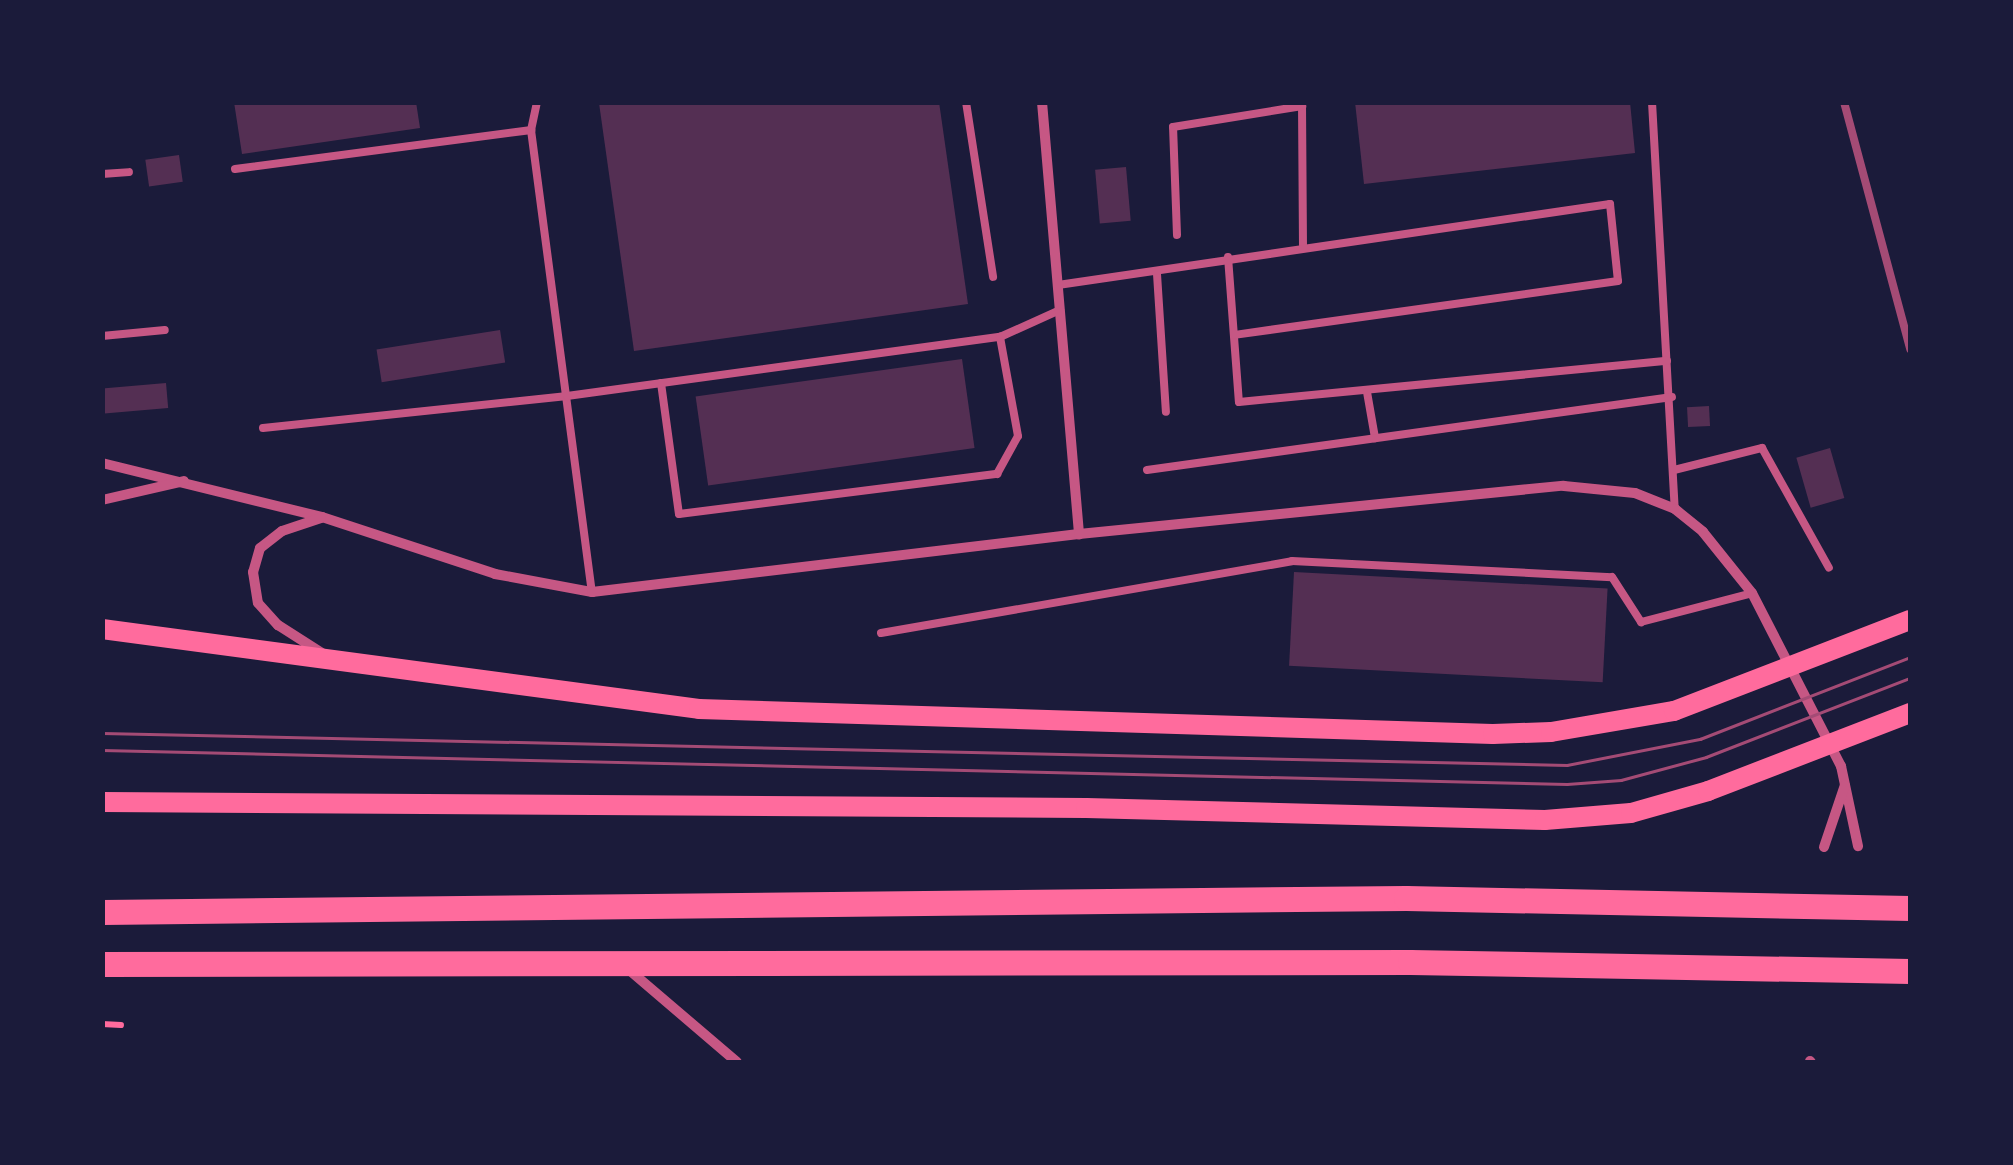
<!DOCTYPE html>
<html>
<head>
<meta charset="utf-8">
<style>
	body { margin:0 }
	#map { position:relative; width:2013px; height:1165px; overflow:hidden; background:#1b1b3a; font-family:"Open Sans",sans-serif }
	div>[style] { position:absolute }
	.building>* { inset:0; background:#542f53; transform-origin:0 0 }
	.path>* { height:6px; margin:-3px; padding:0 3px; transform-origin:3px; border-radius:3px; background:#ff6b9d }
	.service>* { height:8px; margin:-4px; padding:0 4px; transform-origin:4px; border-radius:4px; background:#c65784 }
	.minor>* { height:10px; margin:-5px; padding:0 5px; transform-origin:5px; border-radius:5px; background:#c65784 }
	.secondary>* { height:20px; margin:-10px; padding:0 10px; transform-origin:10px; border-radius:10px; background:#ff6b9d }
	.primary>* { height:25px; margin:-12.5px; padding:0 12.5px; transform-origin:12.5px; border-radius:12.5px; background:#ff6b9d }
	.tram>* { height:2.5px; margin:-1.25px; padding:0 1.25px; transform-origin:1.25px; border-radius:1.25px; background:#a44b75 }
	.rail>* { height:8px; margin:-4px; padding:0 4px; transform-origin:4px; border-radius:4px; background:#a44b75 }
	span { translate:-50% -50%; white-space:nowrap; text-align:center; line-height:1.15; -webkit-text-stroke:9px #1b1b3a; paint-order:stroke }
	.frame { position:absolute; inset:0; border:105px solid #1b1b3a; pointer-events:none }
</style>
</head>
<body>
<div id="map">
	<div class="building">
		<div style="clip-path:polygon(234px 102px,416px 102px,420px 128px,242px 154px)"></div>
		<div style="clip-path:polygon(939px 102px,968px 304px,634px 351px,599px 103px)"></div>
		<div style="clip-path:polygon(1355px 102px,1630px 102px,1635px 153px,1364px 184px)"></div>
		<div style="left:179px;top:155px;width:27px;height:34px;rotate:82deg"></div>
		<div style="left:1126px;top:167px;width:54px;height:31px;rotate:85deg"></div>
		<div style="left:500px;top:330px;width:33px;height:125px;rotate:81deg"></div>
		<div style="left:962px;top:359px;width:90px;height:269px;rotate:82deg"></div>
		<div style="left:166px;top:383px;width:25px;height:64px;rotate:85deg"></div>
		<div style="left:1709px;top:406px;width:20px;height:22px;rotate:87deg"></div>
		<div style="left:1830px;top:448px;width:52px;height:35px;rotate:74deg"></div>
		<div style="left:1294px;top:572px;width:314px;height:94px;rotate:3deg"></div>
	</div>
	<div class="path">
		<div style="left:102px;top:1024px;width:19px;rotate:3deg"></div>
	</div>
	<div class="service">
		<div style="left:537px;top:102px;width:29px;rotate:102deg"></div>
		<div style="left:531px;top:130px;width:466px;rotate:82.5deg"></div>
		<div style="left:966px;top:102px;width:177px;rotate:81.2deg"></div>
		<div style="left:1652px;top:102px;width:408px;rotate:86.8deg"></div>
		<div style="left:1302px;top:104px;width:141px;rotate:89.6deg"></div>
		<div style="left:235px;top:169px;width:299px;rotate:-7.5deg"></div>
		<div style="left:102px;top:174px;width:27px;rotate:-4deg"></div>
		<div style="left:1177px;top:235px;width:108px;rotate:-92.1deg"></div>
		<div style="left:1173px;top:127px;width:131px;rotate:-9.2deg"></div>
		<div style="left:1228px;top:257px;width:145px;rotate:85.7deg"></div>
		<div style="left:1239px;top:402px;width:430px;rotate:-5.5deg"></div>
		<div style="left:1157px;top:274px;width:138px;rotate:86.3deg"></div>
		<div style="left:1058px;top:285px;width:558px;rotate:-8.35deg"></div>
		<div style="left:1610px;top:204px;width:77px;rotate:84.1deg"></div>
		<div style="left:1618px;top:281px;width:387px;rotate:172deg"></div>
		<div style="left:102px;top:336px;width:63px;rotate:-5.4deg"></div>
		<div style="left:661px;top:383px;width:132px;rotate:82.2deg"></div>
		<div style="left:679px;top:514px;width:321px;rotate:-7.2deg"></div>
		<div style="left:997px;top:474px;width:43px;rotate:-61.1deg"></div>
		<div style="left:1018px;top:436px;width:101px;rotate:-100.3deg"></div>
		<div style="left:1367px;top:392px;width:47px;rotate:80.1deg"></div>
		<div style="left:263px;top:428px;width:306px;rotate:-6deg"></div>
		<div style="left:567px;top:396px;width:437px;rotate:-7.8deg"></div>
		<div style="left:1000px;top:337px;width:66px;rotate:-24.2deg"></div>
		<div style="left:1147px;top:470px;width:530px;rotate:-7.92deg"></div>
		<div style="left:1674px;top:470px;width:91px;rotate:-14deg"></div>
		<div style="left:1762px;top:448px;width:137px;rotate:60.8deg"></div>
		<div style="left:881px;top:633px;width:417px;rotate:-9.9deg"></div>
		<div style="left:1292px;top:561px;width:320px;rotate:2.9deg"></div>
		<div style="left:1612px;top:577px;width:54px;rotate:57.2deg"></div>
		<div style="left:1641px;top:622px;width:115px;rotate:-14.6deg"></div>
	</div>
	<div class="minor">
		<div style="left:1042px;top:102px;width:434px;rotate:85.1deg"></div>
		<div style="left:102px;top:463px;width:227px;rotate:13.8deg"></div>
		<div style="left:322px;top:517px;width:182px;rotate:18.2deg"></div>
		<div style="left:495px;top:574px;width:99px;rotate:10.5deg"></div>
		<div style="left:592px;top:592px;width:490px;rotate:-6.8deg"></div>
		<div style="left:1079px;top:534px;width:487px;rotate:-5.7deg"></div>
		<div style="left:1564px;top:486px;width:71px;rotate:5.6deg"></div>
		<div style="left:1635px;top:493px;width:43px;rotate:21.8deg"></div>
		<div style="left:1675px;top:509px;width:36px;rotate:39deg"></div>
		<div style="left:1703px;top:532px;width:78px;rotate:51.2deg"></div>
		<div style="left:1752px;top:593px;width:195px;rotate:62.8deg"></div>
		<div style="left:1841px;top:766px;width:82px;rotate:78deg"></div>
		<div style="left:102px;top:500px;width:84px;rotate:-13deg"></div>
		<div style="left:321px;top:518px;width:41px;rotate:161.6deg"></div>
		<div style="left:282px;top:531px;width:28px;rotate:142deg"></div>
		<div style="left:260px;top:548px;width:25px;rotate:106deg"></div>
		<div style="left:253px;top:572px;width:31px;rotate:81deg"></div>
		<div style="left:258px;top:603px;width:30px;rotate:48deg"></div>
		<div style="left:278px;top:625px;width:52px;rotate:32.5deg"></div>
		<div style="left:1824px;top:847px;width:65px;rotate:-71.3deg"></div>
		<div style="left:628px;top:969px;width:143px;rotate:40.5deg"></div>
		<div style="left:1810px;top:1061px;width:1px;rotate:45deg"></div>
	</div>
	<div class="secondary">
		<div style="left:102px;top:629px;width:602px;rotate:7.63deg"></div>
		<div style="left:699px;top:709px;width:794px;rotate:1.8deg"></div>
		<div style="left:1493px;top:734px;width:58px;rotate:-2deg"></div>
		<div style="left:1551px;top:732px;width:125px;rotate:-9.7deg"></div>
		<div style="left:1674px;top:711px;width:253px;rotate:-21.1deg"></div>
		<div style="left:102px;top:802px;width:984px;rotate:0.35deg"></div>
		<div style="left:1086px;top:808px;width:459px;rotate:1.5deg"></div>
		<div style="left:1545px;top:820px;width:86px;rotate:-4.7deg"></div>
		<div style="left:1631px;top:813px;width:80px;rotate:-15.9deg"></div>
		<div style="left:1708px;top:791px;width:217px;rotate:-21.1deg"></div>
	</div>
	<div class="primary">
		<div style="left:102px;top:912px;width:1304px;rotate:-0.62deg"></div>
		<div style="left:1406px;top:898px;width:504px;rotate:1.14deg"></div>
		<div style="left:102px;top:964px;width:1308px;rotate:-0.09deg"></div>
		<div style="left:1410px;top:962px;width:500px;rotate:1.03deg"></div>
	</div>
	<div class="tram">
		<div style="left:102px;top:733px;width:1465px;rotate:1.25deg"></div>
		<div style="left:1567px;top:765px;width:136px;rotate:-11.1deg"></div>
		<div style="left:1700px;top:739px;width:225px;rotate:-21.3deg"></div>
		<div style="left:102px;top:750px;width:1465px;rotate:1.33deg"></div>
		<div style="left:1567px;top:784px;width:54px;rotate:-4.2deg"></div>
		<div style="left:1621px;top:780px;width:88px;rotate:-15.1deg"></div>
		<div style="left:1706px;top:757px;width:219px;rotate:-21.2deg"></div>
	</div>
	<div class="rail">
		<div style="left:1844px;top:102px;width:256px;rotate:75deg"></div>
	</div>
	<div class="frame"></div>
</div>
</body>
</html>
